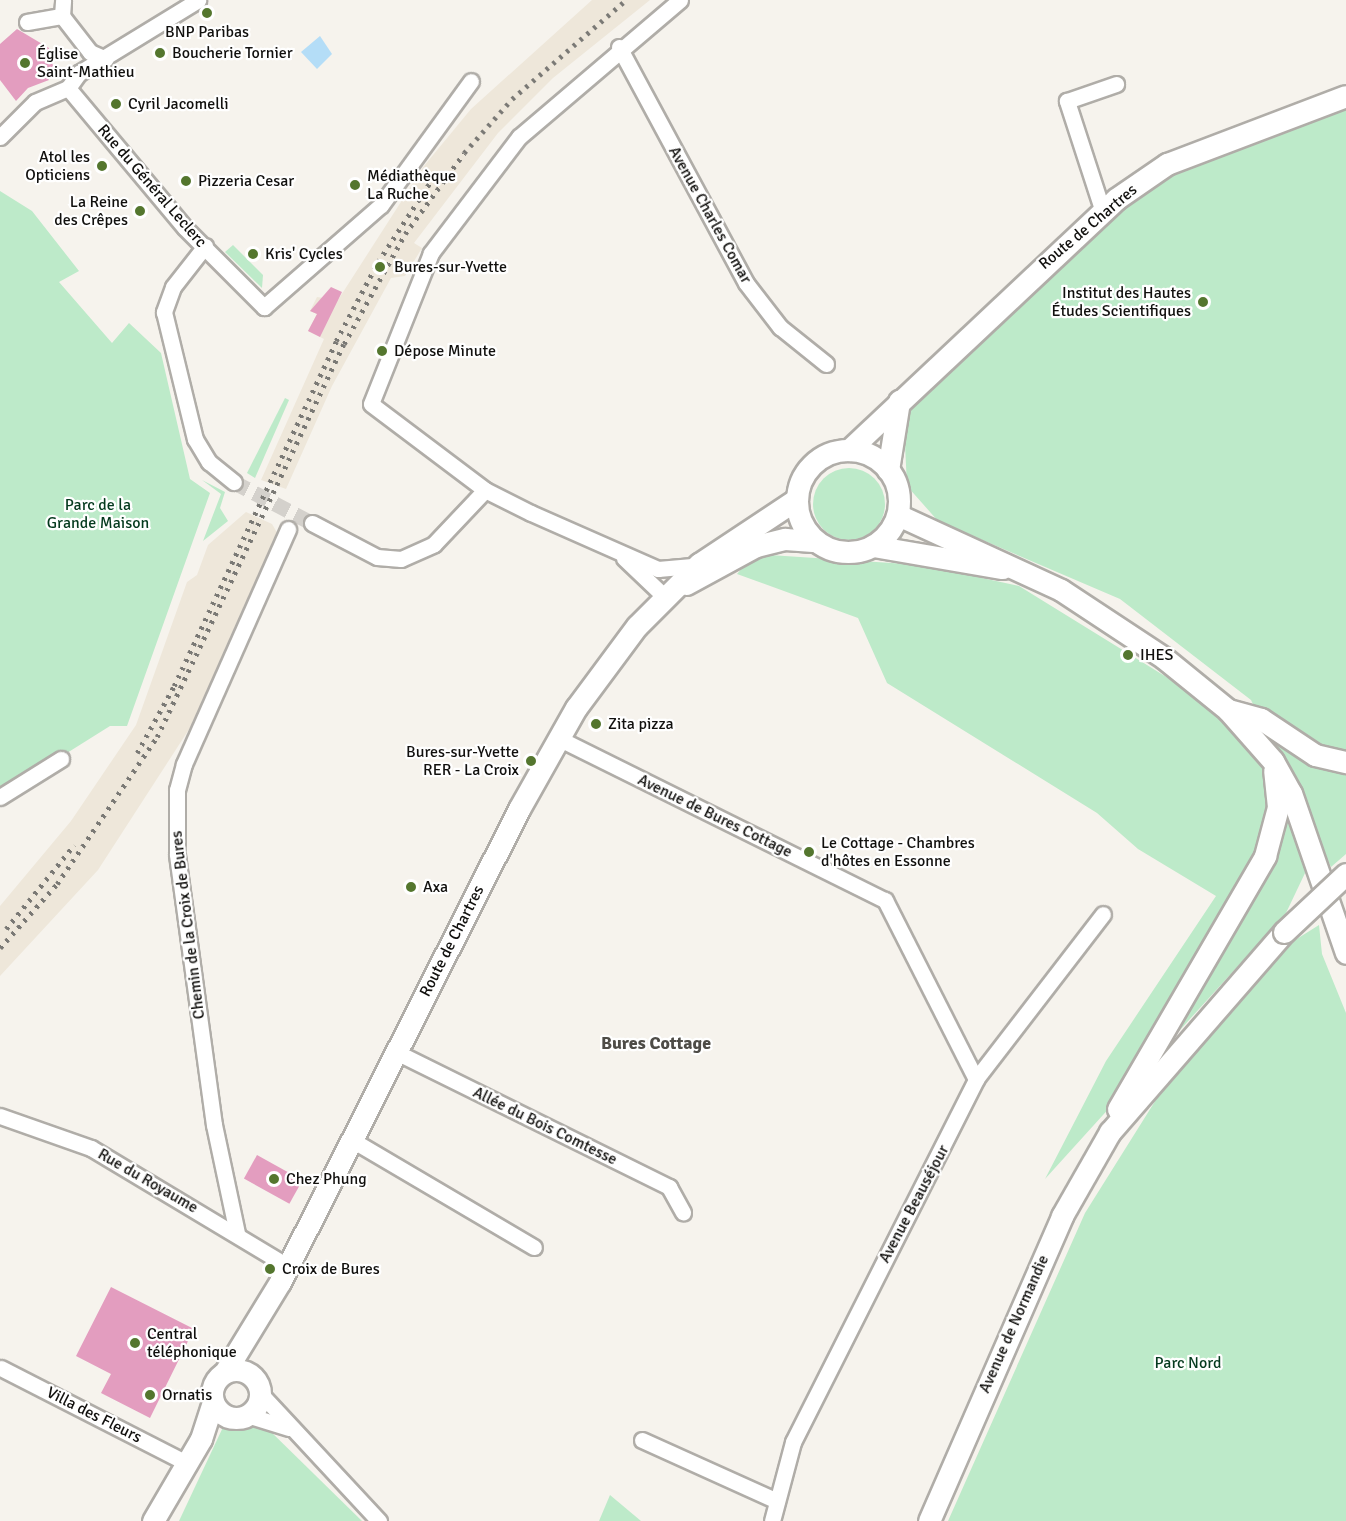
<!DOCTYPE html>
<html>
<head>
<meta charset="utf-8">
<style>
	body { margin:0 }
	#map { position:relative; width:1346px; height:1521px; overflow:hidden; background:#f6f3ed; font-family:Signika,sans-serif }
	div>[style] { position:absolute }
	.built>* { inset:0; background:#eee7da }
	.green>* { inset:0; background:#bdeac9 }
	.round { border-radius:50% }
	.water>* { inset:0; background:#b4ddf7 }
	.building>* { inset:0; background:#e39dbf; transform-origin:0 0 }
	.street-tunnel>* { height:15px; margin-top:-7.5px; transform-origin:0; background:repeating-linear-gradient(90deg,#d4d1cc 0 15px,transparent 0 23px) }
	.roads { filter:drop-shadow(2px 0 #b0ada8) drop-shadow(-2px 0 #b0ada8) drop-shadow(0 2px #b0ada8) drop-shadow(0 -2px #b0ada8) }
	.street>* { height:15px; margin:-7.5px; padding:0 7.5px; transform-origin:7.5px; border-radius:7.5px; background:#fff }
	.secondary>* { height:21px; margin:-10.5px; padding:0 10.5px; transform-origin:10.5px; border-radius:10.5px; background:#fff }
	.secondary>.ring { margin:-10.5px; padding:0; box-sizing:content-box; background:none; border:21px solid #fff; border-radius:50% }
	.rail>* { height:4.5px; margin-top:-2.25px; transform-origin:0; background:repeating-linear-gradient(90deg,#7a7975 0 3px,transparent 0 9px) }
	.bridges { filter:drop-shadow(2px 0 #b0ada8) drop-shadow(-2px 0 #b0ada8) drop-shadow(0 2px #b0ada8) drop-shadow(0 -2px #b0ada8) }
	.secondary-bridge>* { height:21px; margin:-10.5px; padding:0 10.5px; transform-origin:10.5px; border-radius:10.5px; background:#fff }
	.dots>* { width:16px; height:16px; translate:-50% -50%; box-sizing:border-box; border:3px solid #fff; border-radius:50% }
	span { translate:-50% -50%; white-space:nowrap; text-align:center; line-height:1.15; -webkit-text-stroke:4.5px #fff; paint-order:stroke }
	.poi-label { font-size:16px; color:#11100e }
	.left { translate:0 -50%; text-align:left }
	.right { translate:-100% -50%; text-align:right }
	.street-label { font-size:16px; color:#11100e }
	.park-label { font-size:16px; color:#053a1e }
	.neighbourhood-label { font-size:18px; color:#4e4c47; font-weight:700 }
</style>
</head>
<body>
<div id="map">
	<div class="built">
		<div style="clip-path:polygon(592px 0,650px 0,553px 78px,498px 133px,414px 243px,422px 248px,405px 276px,391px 278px,332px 386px,286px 489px,261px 480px,324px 339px,308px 331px,317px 314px,310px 311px,317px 297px,338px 300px,424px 166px,471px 109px)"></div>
		<div style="clip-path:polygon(246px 512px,272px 524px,279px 536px,197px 717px,98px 870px,0 976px,0 906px,71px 821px,136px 725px,187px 582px,197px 575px,208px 545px)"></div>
	</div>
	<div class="green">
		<div style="clip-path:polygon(1346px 106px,1346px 854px,1331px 867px,1251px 700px,1120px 599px,938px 521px,907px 486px,904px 424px,921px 390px,1102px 222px,1174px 170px)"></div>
		<div style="clip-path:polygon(0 191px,32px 211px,79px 271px,59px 282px,112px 343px,129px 323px,161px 353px,190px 479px,210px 493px,127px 726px,110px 726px,0 795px)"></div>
		<div style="clip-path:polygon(233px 245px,263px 275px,262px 288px,225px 252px)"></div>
		<div style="clip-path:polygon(285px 398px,289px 400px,255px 478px,247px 473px)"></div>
		<div class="round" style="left:813px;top:468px;width:72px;height:72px"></div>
		<div style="clip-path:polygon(202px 480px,225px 492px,220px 508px,228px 521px,203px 541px,221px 494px)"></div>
		<div style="clip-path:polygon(754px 554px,922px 565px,1019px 586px,1168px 678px,1263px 749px,1306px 871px,1286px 913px,1045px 1179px,1106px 1061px,1216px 896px,1138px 849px,1097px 813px,887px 683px,858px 618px,737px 574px)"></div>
		<div style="clip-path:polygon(1319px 925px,1322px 954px,1346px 1013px,1346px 1521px,948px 1521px,1085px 1213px,1174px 1071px,1284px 947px)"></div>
		<div style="clip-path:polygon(224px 1425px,264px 1425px,362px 1521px,179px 1521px)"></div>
		<div style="clip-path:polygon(610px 1495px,641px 1521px,599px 1521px)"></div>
	</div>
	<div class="water">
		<div style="clip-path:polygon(320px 36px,332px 54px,317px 69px,301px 52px)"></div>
	</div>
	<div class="building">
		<div style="clip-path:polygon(17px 29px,49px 48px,53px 66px,46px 73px,49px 80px,28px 88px,16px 101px,0 80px,0 44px)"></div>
		<div style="clip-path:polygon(331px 287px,342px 292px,320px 337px,308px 331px,317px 314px,310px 311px)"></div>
		<div style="left:257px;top:1155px;width:52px;height:27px;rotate:29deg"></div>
		<div style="clip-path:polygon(111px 1287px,194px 1329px,150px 1418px,101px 1393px,111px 1374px,76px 1356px)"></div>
	</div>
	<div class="street-tunnel">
		<div style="left:234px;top:482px;width:88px;rotate:27.7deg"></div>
	</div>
	<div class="roads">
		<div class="street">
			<div style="left:680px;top:0;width:211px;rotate:139.6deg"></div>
			<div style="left:519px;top:137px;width:146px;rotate:127.2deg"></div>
			<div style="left:431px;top:253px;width:162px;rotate:111.7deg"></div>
			<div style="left:371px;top:404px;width:143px;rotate:37deg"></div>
			<div style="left:485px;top:490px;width:51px;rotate:26.6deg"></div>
			<div style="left:531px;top:513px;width:139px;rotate:23.8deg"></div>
			<div style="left:658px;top:569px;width:37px;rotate:-5deg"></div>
			<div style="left:62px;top:16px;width:46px;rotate:52.1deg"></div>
			<div style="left:90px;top:52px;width:17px;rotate:24deg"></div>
			<div style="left:62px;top:16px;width:16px;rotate:-86deg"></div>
			<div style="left:27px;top:22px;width:36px;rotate:-10deg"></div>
			<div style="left:619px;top:47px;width:268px;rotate:61.7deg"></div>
			<div style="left:746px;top:283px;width:56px;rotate:52.3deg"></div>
			<div style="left:780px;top:327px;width:59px;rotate:38.8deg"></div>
			<div style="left:68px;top:88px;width:182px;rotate:50.1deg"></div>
			<div style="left:185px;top:228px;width:112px;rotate:45deg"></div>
			<div style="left:264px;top:307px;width:155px;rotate:-41.1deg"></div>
			<div style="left:381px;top:205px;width:153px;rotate:-54deg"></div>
			<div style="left:0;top:137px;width:49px;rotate:-45deg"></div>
			<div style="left:35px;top:102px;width:36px;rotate:-23deg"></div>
			<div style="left:68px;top:88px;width:19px;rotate:-54deg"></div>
			<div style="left:79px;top:73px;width:140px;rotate:-31.5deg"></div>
			<div style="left:1103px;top:212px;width:117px;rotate:-108deg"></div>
			<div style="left:1067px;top:101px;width:52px;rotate:-19.1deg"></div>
			<div style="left:205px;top:246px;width:52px;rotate:128deg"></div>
			<div style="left:173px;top:287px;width:27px;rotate:110deg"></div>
			<div style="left:164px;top:312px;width:131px;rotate:76.3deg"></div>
			<div style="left:195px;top:439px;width:27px;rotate:59deg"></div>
			<div style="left:209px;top:462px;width:32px;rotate:39deg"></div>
			<div style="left:312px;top:523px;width:73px;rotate:27.6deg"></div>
			<div style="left:377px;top:557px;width:24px;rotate:5deg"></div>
			<div style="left:401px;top:559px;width:36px;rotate:-24deg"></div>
			<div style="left:434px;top:544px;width:74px;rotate:-46.6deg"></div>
			<div style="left:624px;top:558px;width:58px;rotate:43.6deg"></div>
			<div style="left:558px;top:738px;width:365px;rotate:26.4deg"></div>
			<div style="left:885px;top:900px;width:201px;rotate:63.1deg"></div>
			<div style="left:0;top:797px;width:72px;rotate:-31.9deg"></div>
			<div style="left:396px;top:1052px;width:305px;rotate:26.3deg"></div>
			<div style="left:669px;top:1187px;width:29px;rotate:61deg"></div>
			<div style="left:0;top:1116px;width:96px;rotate:19.4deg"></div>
			<div style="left:91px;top:1148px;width:229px;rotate:31deg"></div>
			<div style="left:352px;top:1140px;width:211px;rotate:30.5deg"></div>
			<div style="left:237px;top:1233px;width:110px;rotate:-102deg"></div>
			<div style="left:214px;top:1125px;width:274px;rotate:-97.8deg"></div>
			<div style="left:177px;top:854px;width:64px;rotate:-90deg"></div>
			<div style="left:177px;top:790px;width:27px;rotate:-75deg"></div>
			<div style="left:184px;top:764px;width:257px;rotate:-66.1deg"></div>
			<div style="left:1px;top:1368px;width:209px;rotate:27.1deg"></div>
			<div style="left:260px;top:1393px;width:175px;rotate:47.1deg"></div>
			<div style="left:247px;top:1415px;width:44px;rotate:17.2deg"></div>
			<div style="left:642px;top:1440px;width:148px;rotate:24.3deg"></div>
			<div style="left:772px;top:1521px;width:82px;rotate:-75.1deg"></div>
			<div style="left:793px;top:1442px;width:407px;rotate:-63.2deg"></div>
			<div style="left:976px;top:1079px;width:208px;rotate:-52.4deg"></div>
		</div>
		<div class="secondary">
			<div style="left:849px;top:450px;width:366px;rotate:-43.2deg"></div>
			<div style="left:1116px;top:199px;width:62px;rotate:-34.5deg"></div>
			<div style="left:1167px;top:164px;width:191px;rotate:-20.8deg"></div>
			<div class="ring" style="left:797px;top:450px;width:81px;height:81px"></div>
			<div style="left:888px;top:470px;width:70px;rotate:-80.9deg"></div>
			<div style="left:898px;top:515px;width:179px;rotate:24.7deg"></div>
			<div style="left:1061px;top:590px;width:123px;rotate:33.4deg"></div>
			<div style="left:1164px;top:658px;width:82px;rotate:39.1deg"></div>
			<div style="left:1228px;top:710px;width:68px;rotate:48.6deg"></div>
			<div style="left:1273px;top:761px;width:37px;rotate:61deg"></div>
			<div style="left:1291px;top:793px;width:169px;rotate:71deg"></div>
			<div style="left:873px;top:546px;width:131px;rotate:9.7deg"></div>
			<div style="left:686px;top:584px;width:80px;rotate:-28.5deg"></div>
			<div style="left:756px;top:546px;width:30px;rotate:-14deg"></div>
			<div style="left:785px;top:539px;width:31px;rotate:4deg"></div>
			<div style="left:1228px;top:710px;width:34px;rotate:15deg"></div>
			<div style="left:1261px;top:719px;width:65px;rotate:33.7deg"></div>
			<div style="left:1315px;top:755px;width:32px;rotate:13deg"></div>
			<div style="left:1118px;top:1109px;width:293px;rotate:-59.8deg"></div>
			<div style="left:1265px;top:856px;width:51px;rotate:-75.1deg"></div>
			<div style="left:1278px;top:807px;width:36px;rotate:-96deg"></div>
			<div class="ring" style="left:212px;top:1370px;width:27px;height:27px"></div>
			<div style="left:225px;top:1372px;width:105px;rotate:-58.6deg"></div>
			<div style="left:280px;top:1282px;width:530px;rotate:-63.19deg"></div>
			<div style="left:519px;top:809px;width:116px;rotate:-60.6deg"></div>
			<div style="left:576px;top:708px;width:102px;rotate:-53.4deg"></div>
			<div style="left:637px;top:626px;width:88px;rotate:-45deg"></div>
			<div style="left:699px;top:564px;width:118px;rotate:-33.6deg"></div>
			<div style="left:153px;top:1521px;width:95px;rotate:-59.7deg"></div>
			<div style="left:201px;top:1439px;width:38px;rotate:-72deg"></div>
			<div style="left:929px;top:1521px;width:333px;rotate:-66.4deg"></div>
			<div style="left:1062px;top:1216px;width:97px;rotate:-60.3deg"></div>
			<div style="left:1110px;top:1132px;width:265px;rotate:-49deg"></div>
		</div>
	</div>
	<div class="rail">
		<div style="left:137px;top:753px;width:77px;rotate:-61.1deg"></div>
		<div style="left:174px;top:686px;width:381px;rotate:-64.8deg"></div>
		<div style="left:336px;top:341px;width:89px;rotate:-62deg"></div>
		<div style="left:378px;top:262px;width:100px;rotate:-56.8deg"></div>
		<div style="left:6px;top:929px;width:108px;rotate:-51deg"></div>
		<div style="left:0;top:948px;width:86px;rotate:-48.3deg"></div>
		<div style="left:57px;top:884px;width:178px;rotate:-55.8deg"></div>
		<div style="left:157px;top:737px;width:435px;rotate:-64.6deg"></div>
		<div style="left:344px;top:344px;width:126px;rotate:-61deg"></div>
		<div style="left:405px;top:234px;width:100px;rotate:-53.9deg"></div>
		<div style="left:464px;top:153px;width:72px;rotate:-48.4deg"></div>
		<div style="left:512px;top:99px;width:151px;rotate:-41deg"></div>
	</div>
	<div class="bridges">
		<div class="secondary-bridge">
			<div style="left:1284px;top:932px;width:85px;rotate:-43.1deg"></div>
		</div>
	</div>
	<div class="dots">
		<div style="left:207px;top:13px;background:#54762e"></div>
		<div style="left:160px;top:53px;background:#54762e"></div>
		<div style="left:25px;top:63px;background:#54762e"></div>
		<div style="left:116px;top:104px;background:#54762e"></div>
		<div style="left:102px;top:166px;background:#54762e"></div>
		<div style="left:186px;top:181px;background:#54762e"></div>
		<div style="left:355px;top:185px;background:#54762e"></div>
		<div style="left:140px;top:211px;background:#54762e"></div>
		<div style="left:253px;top:254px;background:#54762e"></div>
		<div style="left:380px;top:267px;background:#54762e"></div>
		<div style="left:1203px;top:302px;background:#54762e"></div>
		<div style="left:382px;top:351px;background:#54762e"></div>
		<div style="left:1128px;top:655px;background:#54762e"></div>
		<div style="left:596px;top:724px;background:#54762e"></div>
		<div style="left:531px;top:761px;background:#54762e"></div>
		<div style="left:809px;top:852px;background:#54762e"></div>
		<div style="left:411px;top:887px;background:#54762e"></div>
		<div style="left:274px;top:1179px;background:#54762e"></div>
		<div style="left:270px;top:1269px;background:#54762e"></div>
		<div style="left:135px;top:1343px;background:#54762e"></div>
		<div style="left:150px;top:1395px;background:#54762e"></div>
	</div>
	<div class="poi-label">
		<span style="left:207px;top:32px">BNP Paribas</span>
		<span class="left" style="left:172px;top:53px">Boucherie Tornier</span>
		<span class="left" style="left:37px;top:63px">Église<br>Saint-Mathieu</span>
		<span class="left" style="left:128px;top:104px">Cyril Jacomelli</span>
		<span class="right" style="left:90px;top:166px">Atol les<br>Opticiens</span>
		<span class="left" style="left:367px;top:185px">Médiathèque<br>La Ruche</span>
		<span class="left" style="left:198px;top:181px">Pizzeria Cesar</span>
		<span class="right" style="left:128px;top:211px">La Reine<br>des Crêpes</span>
		<span class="left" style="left:265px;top:254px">Kris' Cycles</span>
		<span class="left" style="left:394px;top:267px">Bures-sur-Yvette</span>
		<span class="right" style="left:1191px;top:302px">Institut des Hautes<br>Études Scientifiques</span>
		<span class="left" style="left:394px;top:351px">Dépose Minute</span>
		<span class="left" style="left:1140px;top:655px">IHES</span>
		<span class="left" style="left:608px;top:724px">Zita pizza</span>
		<span class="right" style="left:519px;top:761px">Bures-sur-Yvette<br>RER - La Croix</span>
		<span class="left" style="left:821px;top:852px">Le Cottage - Chambres<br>d'hôtes en Essonne</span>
		<span class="left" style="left:423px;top:887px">Axa</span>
		<span class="left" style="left:286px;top:1179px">Chez Phung</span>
		<span class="left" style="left:282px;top:1269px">Croix de Bures</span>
		<span class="left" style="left:147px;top:1343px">Central<br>téléphonique</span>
		<span class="left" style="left:162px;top:1395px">Ornatis</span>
	</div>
	<div class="street-label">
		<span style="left:152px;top:186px;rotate:49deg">Rue du Général Leclerc</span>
		<span style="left:710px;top:215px;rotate:61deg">Avenue Charles Comar</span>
		<span style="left:1088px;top:227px;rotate:-40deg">Route de Chartres</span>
		<span style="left:715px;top:816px;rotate:26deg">Avenue de Bures Cottage</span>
		<span style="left:188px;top:925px;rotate:-97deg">Chemin de la Croix de Bures</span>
		<span style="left:452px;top:941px;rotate:-63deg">Route de Chartres</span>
		<span style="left:545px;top:1126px;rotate:26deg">Allée du Bois Comtesse</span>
		<span style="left:148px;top:1181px;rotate:30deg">Rue du Royaume</span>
		<span style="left:914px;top:1204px;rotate:-62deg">Avenue Beauséjour</span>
		<span style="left:1014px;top:1324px;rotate:-66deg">Avenue de Normandie</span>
		<span style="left:94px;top:1415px;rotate:27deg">Villa des Fleurs</span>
	</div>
	<div class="park-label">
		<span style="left:98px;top:514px">Parc de la<br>Grande Maison</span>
		<span style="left:1188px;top:1363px">Parc Nord</span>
	</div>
	<div class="neighbourhood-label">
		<span style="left:656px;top:1043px">Bures Cottage</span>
	</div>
</div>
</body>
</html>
